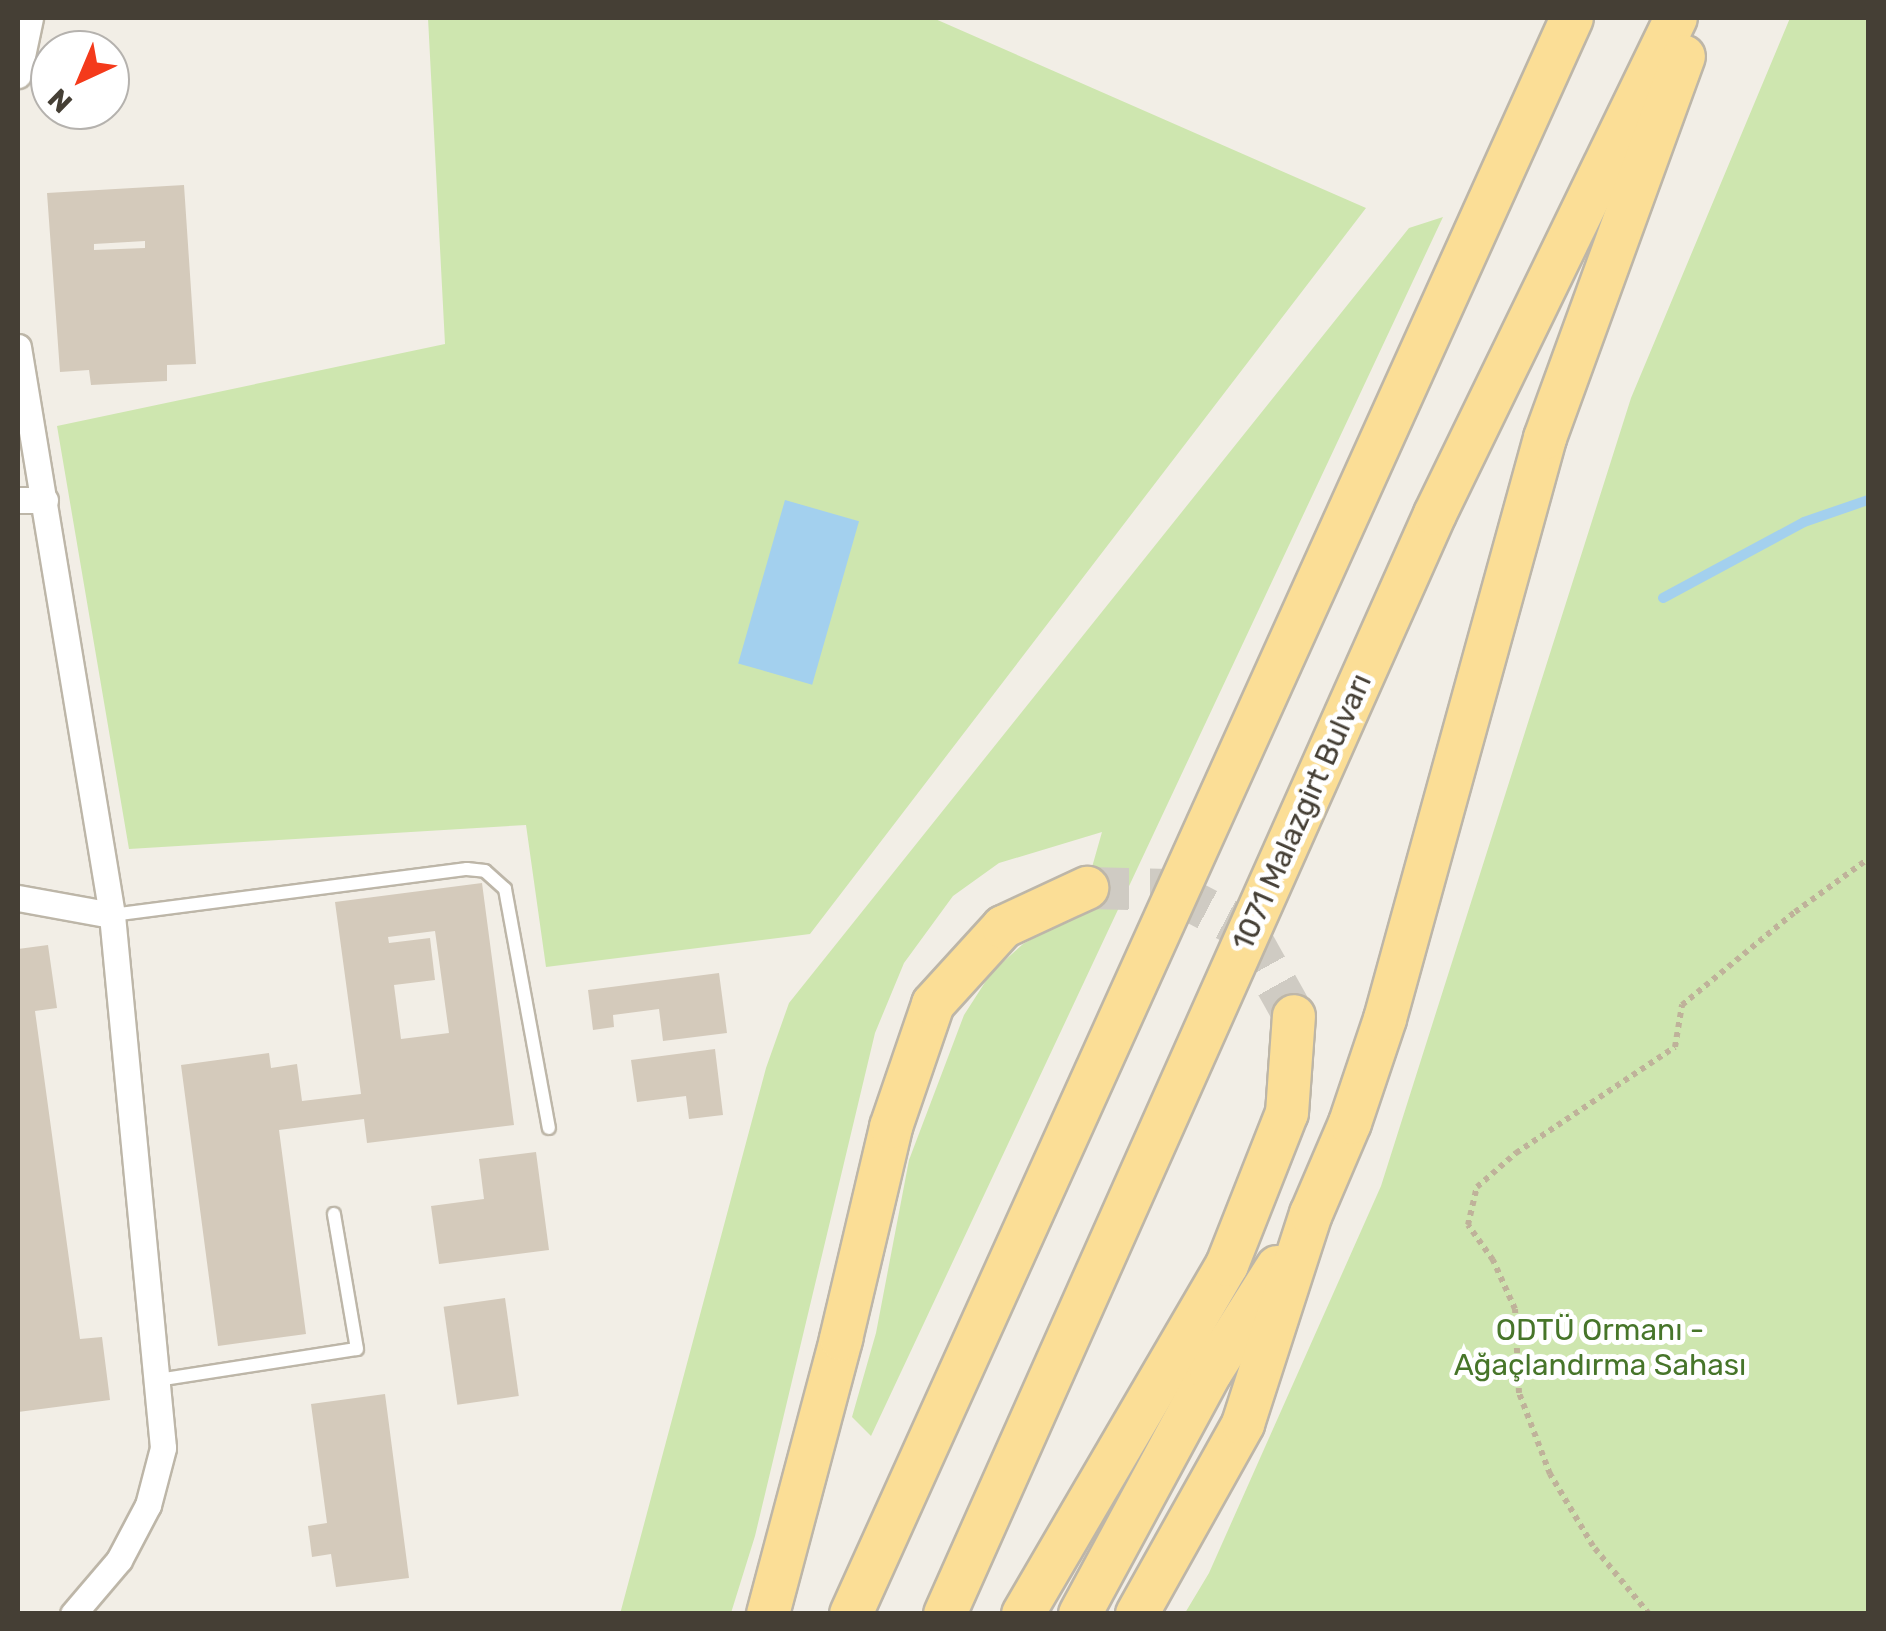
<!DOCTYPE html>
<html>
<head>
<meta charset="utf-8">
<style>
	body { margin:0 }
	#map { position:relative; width:1886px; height:1631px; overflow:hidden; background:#f2eee6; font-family:Rubik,sans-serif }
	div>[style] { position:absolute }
	.green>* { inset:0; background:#cee6af }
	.water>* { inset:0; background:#a3d0ee; transform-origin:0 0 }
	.stream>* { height:10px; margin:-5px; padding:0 5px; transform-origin:5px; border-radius:5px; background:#a3d0ee }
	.building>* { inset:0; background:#d4cabb; transform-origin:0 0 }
	.primary-tunnel>* { height:42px; margin-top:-21px; transform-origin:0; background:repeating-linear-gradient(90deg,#cfcbc3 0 42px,transparent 0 63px) }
	.path>* { height:6px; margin-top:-3px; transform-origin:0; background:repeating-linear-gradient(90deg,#bfb29a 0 5px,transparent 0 10px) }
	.roads { filter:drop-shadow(2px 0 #bdb6a8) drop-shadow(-2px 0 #bdb6a8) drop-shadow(0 2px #bdb6a8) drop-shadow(0 -2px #bdb6a8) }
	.lane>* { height:12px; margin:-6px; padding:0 6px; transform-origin:6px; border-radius:6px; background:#fff }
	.street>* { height:25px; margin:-12.5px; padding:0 12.5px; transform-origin:12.5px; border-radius:12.5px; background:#fff }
	.primary>* { height:42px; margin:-21px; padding:0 21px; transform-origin:21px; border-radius:21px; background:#fbde96 }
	span { translate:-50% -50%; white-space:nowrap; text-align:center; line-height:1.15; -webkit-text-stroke:10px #fff; paint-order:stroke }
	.street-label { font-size:30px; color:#453f35 }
	.park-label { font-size:30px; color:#47752a }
	.frame { position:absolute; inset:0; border:20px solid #453f35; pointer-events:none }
	.north { position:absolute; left:30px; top:30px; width:100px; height:100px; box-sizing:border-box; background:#fff; border:2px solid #b5b2ae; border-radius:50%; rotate:224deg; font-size:28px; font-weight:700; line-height:40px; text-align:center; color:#453f35 }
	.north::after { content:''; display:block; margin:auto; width:35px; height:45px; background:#f43a1b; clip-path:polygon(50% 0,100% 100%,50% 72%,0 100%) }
</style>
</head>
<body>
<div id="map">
	<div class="green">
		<div style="clip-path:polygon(428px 18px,933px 18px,1366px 208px,810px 934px,546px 967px,526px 825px,129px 849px,57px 426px,445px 344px)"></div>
		<div style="clip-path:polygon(1790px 18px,1868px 18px,1868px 1613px,1185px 1613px,1209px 1573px,1381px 1186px,1631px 398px)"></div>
		<div style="clip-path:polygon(1443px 217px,871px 1436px,852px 1417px,876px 1333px,909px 1160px,964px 1015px,991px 973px,1023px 944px,1079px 913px,1102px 832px,999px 863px,953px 896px,904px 963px,875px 1033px,755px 1536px,731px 1613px,620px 1614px,766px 1068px,789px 1003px,1409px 228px)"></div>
	</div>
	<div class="water">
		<div style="left:785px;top:500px;width:77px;height:170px;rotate:16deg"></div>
	</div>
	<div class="stream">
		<div style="left:1663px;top:598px;width:160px;rotate:-28.3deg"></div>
		<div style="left:1804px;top:522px;width:68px;rotate:-19deg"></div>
	</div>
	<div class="building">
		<div style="clip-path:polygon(evenodd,184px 185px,196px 364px,167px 365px,167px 381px,91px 385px,89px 370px,60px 372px,47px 193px,184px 185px,145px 241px,145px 248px,94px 250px,94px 244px,145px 241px)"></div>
		<div style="clip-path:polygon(evenodd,482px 883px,514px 1125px,367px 1143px,364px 1119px,279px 1130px,306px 1334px,218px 1346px,181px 1065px,269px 1053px,271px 1068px,297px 1064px,302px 1101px,361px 1094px,335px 902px,482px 883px,435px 931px,449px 1033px,401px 1039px,394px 985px,435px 980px,430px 938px,389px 943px,388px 937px,435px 931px)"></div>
		<div style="clip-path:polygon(48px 945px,57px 1008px,35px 1011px,80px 1339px,102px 1337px,110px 1400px,18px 1412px,18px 949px)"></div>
		<div style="clip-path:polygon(719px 973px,727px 1033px,663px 1041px,659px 1009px,613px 1015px,614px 1027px,593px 1030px,588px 990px)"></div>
		<div style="clip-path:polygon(715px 1049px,723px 1115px,689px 1119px,686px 1096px,637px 1102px,631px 1060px)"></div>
		<div style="clip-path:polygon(536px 1152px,549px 1250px,439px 1264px,431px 1206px,484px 1199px,479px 1159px)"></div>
		<div style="left:505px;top:1298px;width:99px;height:62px;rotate:82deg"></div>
		<div style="clip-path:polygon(385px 1394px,409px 1578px,336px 1587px,331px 1554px,312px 1557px,308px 1526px,327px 1523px,311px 1404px)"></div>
	</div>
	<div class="primary-tunnel">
		<div style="left:1087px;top:888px;width:83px;rotate:1.4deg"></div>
		<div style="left:1170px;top:890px;width:86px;rotate:27.8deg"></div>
		<div style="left:1246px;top:930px;width:98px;rotate:60.8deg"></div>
	</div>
	<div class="path">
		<div style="left:1649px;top:1614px;width:88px;rotate:-129.5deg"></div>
		<div style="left:1593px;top:1546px;width:84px;rotate:-120.8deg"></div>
		<div style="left:1550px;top:1474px;width:87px;rotate:-110.9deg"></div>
		<div style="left:1519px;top:1393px;width:84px;rotate:-92.7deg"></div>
		<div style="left:1515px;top:1309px;width:54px;rotate:-114.2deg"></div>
		<div style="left:1493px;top:1260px;width:43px;rotate:-125.5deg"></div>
		<div style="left:1468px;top:1225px;width:39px;rotate:-77deg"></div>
		<div style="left:1477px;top:1187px;width:52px;rotate:-41.1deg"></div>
		<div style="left:1516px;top:1153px;width:191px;rotate:-33.7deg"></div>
		<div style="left:1675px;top:1047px;width:43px;rotate:-80.5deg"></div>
		<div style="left:1682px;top:1005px;width:146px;rotate:-39.5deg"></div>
		<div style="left:1795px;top:912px;width:90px;rotate:-36deg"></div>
	</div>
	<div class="roads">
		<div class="lane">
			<div style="left:112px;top:915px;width:358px;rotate:-7.4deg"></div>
			<div style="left:467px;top:869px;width:18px;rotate:6deg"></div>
			<div style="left:485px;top:871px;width:27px;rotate:42deg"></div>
			<div style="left:505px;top:889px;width:243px;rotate:79.6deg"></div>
			<div style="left:158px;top:1380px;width:201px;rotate:-8.9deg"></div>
			<div style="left:357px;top:1349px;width:137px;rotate:-99.7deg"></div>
		</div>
		<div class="street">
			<div style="left:18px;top:75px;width:58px;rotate:-78.1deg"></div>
			<div style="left:18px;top:347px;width:576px;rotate:80.6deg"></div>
			<div style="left:112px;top:915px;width:535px;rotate:84.53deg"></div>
			<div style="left:163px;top:1448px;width:59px;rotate:104.7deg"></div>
			<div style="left:148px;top:1505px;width:62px;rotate:117.8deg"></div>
			<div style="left:119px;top:1560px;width:71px;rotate:130.4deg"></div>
			<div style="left:18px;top:500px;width:27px"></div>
			<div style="left:18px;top:898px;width:96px;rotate:10.3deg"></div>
		</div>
		<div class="primary">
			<div style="left:768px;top:1614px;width:285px;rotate:-75.1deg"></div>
			<div style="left:841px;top:1339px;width:218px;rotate:-76.7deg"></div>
			<div style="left:891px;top:1127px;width:130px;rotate:-71.1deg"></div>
			<div style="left:933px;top:1004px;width:104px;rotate:-47.7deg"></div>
			<div style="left:1003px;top:927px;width:93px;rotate:-24.9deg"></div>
			<div style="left:851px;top:1614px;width:1751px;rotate:-65.69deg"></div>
			<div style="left:945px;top:1614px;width:1204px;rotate:-65.99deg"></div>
			<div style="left:1435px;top:514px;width:551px;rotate:-64.09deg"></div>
			<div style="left:1023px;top:1614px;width:404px;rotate:-59.7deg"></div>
			<div style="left:1227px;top:1265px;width:163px;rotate:-68.5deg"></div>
			<div style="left:1287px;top:1113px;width:97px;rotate:-85.9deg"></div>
			<div style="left:1080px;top:1614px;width:275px;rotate:-61.6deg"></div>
			<div style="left:1211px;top:1372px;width:124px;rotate:-57.8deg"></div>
			<div style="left:1137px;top:1614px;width:218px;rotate:-60.8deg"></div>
			<div style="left:1243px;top:1424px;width:221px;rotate:-72.1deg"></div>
			<div style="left:1311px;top:1214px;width:99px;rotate:-66.8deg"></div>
			<div style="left:1350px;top:1123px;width:110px;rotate:-71.4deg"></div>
			<div style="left:1385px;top:1019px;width:603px;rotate:-74.6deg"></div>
			<div style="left:1545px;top:438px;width:406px;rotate:-70deg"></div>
		</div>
	</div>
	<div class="street-label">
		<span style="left:1302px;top:812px;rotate:-66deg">1071 Malazgirt Bulvarı</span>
	</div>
	<div class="park-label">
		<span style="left:1600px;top:1347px">ODTÜ Ormanı -<br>Ağaçlandırma Sahası</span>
	</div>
	<div class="frame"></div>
	<div class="north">N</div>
</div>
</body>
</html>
